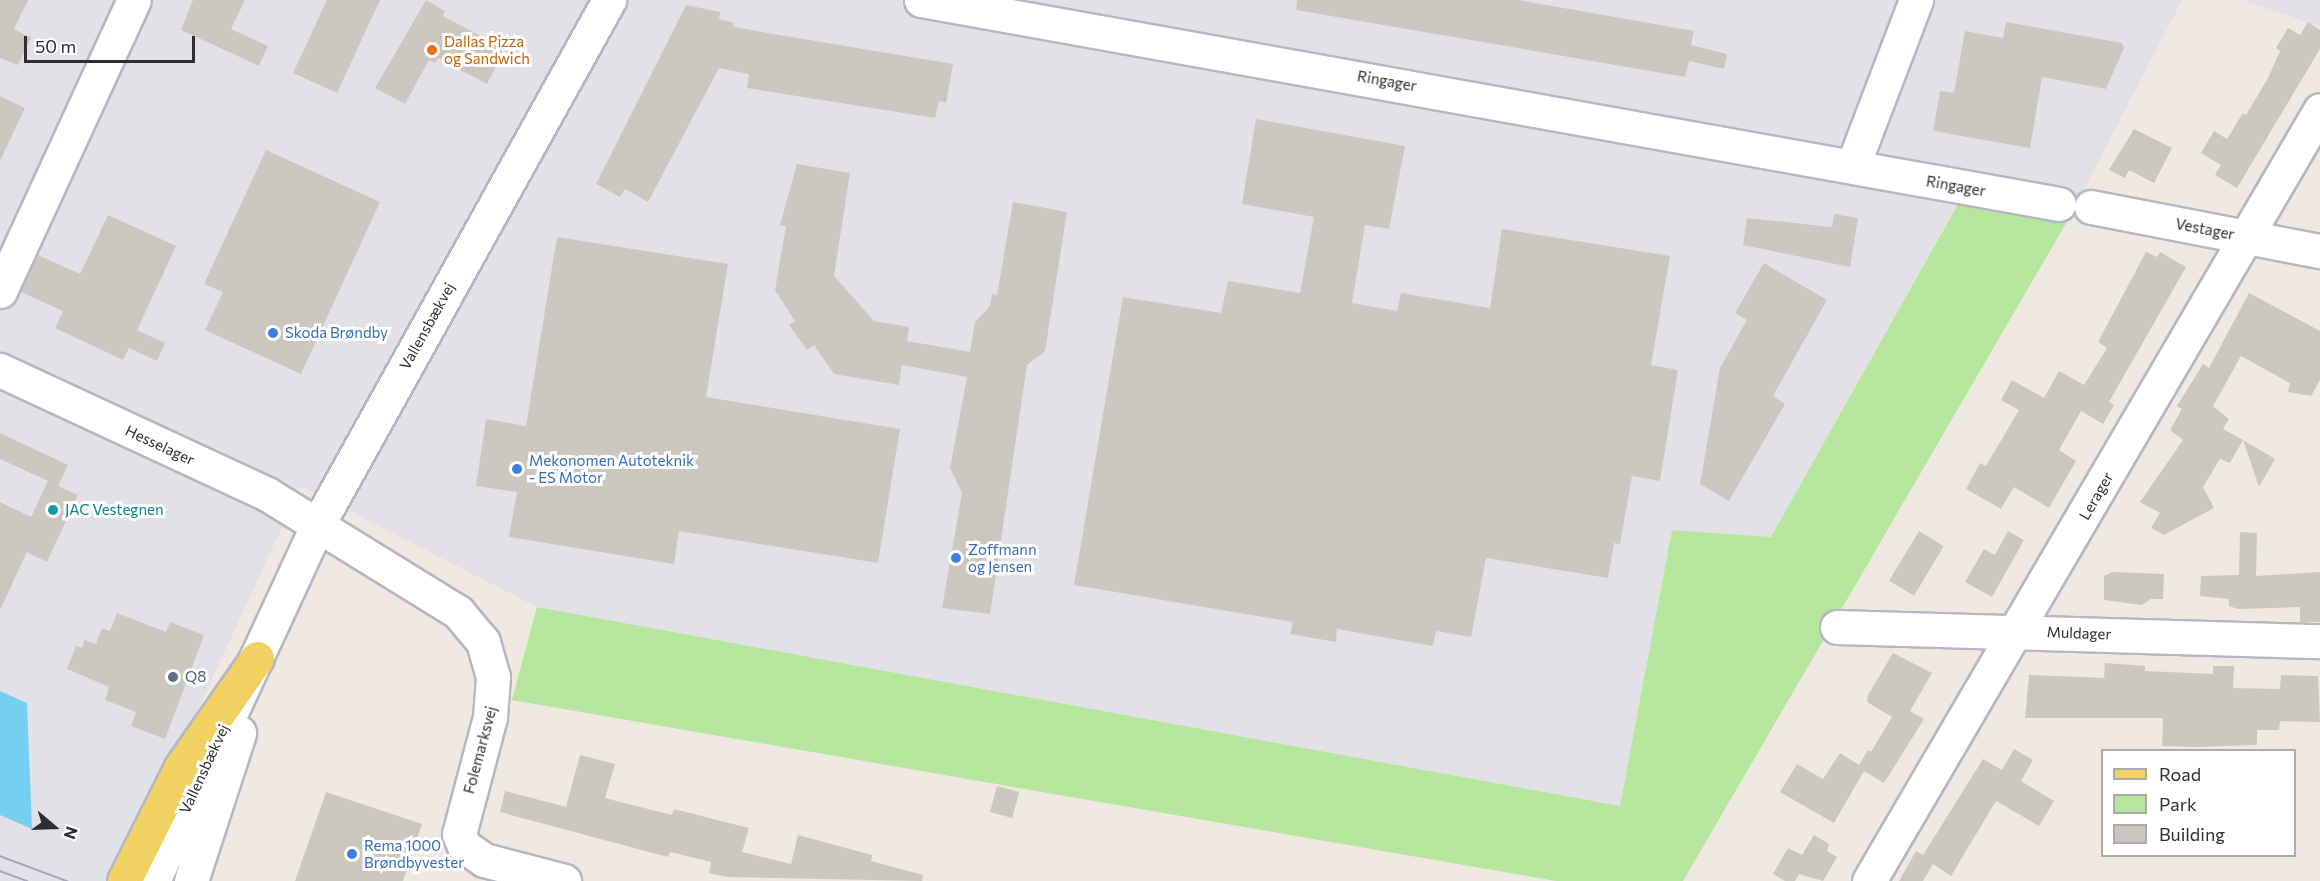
<!DOCTYPE html>
<html>
<head>
<meta charset="utf-8">
<style>
	body { margin:0 }
	#map { position:relative; width:2320px; height:881px; overflow:hidden; background:#efe9e1; font-family:Commissioner,sans-serif }
	div>[style] { position:absolute }
	.industrial>* { inset:0; background:#e3e1e8 }
	.green>* { inset:0; background:#b6e59e }
	.water>* { inset:0; background:#75cff0 }
	.building>* { inset:0; background:#cbc7bf; transform-origin:0 0 }
	.roads { filter:drop-shadow(2px 0 #b4b7c1) drop-shadow(-2px 0 #b4b7c1) drop-shadow(0 2px #b4b7c1) drop-shadow(0 -2px #b4b7c1) }
	.minor>* { height:33px; margin:-16.5px; padding:0 16.5px; transform-origin:16.5px; border-radius:16.5px; background:#fff }
	.major>* { height:33px; margin:-16.5px; padding:0 16.5px; transform-origin:16.5px; border-radius:16.5px; background:#f2d163 }
	.tram>* { height:1.5px; margin:-0.75px; padding:0 0.75px; transform-origin:0.75px; border-radius:0.75px; background:#a3a6b8 }
	.dots>* { width:16px; height:16px; translate:-50% -50%; box-sizing:border-box; border:3px solid #fff; border-radius:50% }
	span { translate:-50% -50%; white-space:nowrap; text-align:center; line-height:1.15; -webkit-text-stroke:6px #fff; paint-order:stroke }
	.food-label { font-size:15px; color:#c56008 }
	.left { translate:0 -50%; text-align:left }
	.street-label { font-size:15px; color:#2e2e2e }
	.shop-label { font-size:15px; color:#366cbe }
	.culture-label { font-size:15px; color:#0d838f }
	.service-label { font-size:15px; color:#4e5e75 }
	.legend { position:absolute; left:2101px; top:749px; width:195px; height:108px; box-sizing:border-box; background:#fff; border:2px solid #ababab; margin:0; padding:8px 10px; list-style:none; font-size:18px; color:#2e2e2e }
	.legend li { display:flex; align-items:center; gap:12px; height:30px }
	.legend b { width:30px; border:2px solid #ababab }
	.north { position:absolute; left:24px; top:797px; width:60px; height:60px; -webkit-text-stroke:4px #fff; paint-order:stroke; rotate:109deg; font-size:16px; font-weight:700; line-height:24px; text-align:center; color:#2e2e2e }
	.north::after { content:''; display:block; margin:auto; width:21px; height:27px; background:#2e2e2e; clip-path:polygon(50% 0,100% 100%,50% 72%,0 100%) }
	.scale { position:absolute; left:24px; top:36px; width:171px; height:27px; box-sizing:border-box; border:3px solid #2e2e2e; border-top:0; padding-left:8px; font-size:18px; line-height:21px; white-space:nowrap; color:#2e2e2e; -webkit-text-stroke:4px #fff; paint-order:stroke }
</style>
</head>
<body>
<div id="map">
	<div class="industrial">
		<div style="clip-path:polygon(0 0,2182px 0,2068px 220px,1957px 204px,1771px 537px,1672px 530px,1620px 806px,537px 607px,301px 486px,119px 881px,0 881px)"></div>
		<div style="clip-path:polygon(2244px 0,2320px 0,2320px 27px)"></div>
	</div>
	<div class="green">
		<div style="clip-path:polygon(1958px 204px,2068px 220px,1683px 881px,1556px 881px,512px 700px,537px 607px,1620px 806px,1672px 530px,1771px 537px)"></div>
	</div>
	<div class="water">
		<div style="clip-path:polygon(0 691px,27px 703px,32px 829px,0 815px)"></div>
	</div>
	<div class="building">
		<div style="clip-path:polygon(0 0,28px 0,14px 29px,31px 38px,18px 65px,0 58px)"></div>
		<div style="clip-path:polygon(193px 0,245px 0,231px 29px,268px 46px,259px 66px,181px 30px)"></div>
		<div style="clip-path:polygon(327px 0,380px 0,337px 93px,293px 73px)"></div>
		<div style="clip-path:polygon(426px 0,445px 11px,443px 16px,505px 49px,487px 84px,438px 58px,435px 63px,429px 60px,405px 104px,375px 88px)"></div>
		<div style="clip-path:polygon(1297px 0,1519px 0,1694px 31px,1691px 45px,1727px 54px,1724px 69px,1689px 61px,1685px 77px,1296px 10px)"></div>
		<div style="clip-path:polygon(686px 5px,720px 12px,719px 19px,734px 23px,733px 27px,953px 64px,946px 103px,939px 101px,935px 118px,747px 88px,749px 74px,719px 68px,648px 202px,625px 189px,620px 197px,596px 184px)"></div>
		<div style="clip-path:polygon(2006px 22px,2122px 43px,2124px 48px,2106px 89px,2042px 77px,2030px 148px,1933px 131px,1940px 91px,1954px 93px,1965px 31px,2003px 38px)"></div>
		<div style="clip-path:polygon(2308px 22px,2320px 30px,2320px 49px,2237px 188px,2215px 175px,2221px 165px,2201px 153px,2214px 131px,2227px 139px,2243px 113px,2246px 115px,2268px 78px,2280px 51px,2276px 48px,2288px 28px,2300px 35px)"></div>
		<div style="clip-path:polygon(0 96px,25px 108px,0 161px)"></div>
		<div style="clip-path:polygon(1256px 119px,1405px 146px,1389px 229px,1365px 225px,1352px 303px,1397px 311px,1401px 293px,1490px 308px,1502px 229px,1670px 256px,1651px 365px,1678px 370px,1660px 481px,1632px 476px,1620px 544px,1614px 543px,1608px 578px,1486px 558px,1471px 637px,1436px 631px,1433px 646px,1337px 629px,1336px 642px,1290px 634px,1293px 622px,1074px 585px,1123px 297px,1221px 313px,1228px 281px,1300px 293px,1314px 217px,1242px 204px)"></div>
		<div style="clip-path:polygon(2134px 129px,2172px 148px,2154px 183px,2129px 170px,2125px 178px,2109px 170px)"></div>
		<div style="clip-path:polygon(266px 150px,380px 202px,301px 374px,205px 330px,223px 292px,204px 284px)"></div>
		<div style="clip-path:polygon(797px 164px,850px 173px,834px 276px,874px 321px,909px 327px,907px 341px,970px 352px,975px 322px,990px 306px,992px 294px,997px 295px,1013px 202px,1067px 212px,1045px 351px,1027px 365px,990px 614px,942px 608px,962px 493px,950px 468px,967px 377px,902px 365px,899px 385px,834px 374px,814px 345px,807px 350px,789px 325px,795px 321px,775px 290px,786px 226px,780px 225px)"></div>
		<div style="clip-path:polygon(1834px 214px,1858px 218px,1850px 267px,1743px 245px,1747px 218px,1832px 227px)"></div>
		<div style="clip-path:polygon(108px 215px,176px 246px,137px 330px,165px 343px,157px 361px,129px 348px,123px 360px,55px 328px,63px 311px,21px 292px,38px 255px,80px 274px)"></div>
		<div style="clip-path:polygon(557px 237px,728px 264px,706px 397px,900px 429px,878px 563px,679px 531px,674px 564px,509px 537px,517px 492px,476px 486px,486px 419px,526px 426px)"></div>
		<div style="clip-path:polygon(2146px 252px,2157px 257px,2160px 252px,2186px 267px,2109px 402px,2114px 405px,2103px 424px,2081px 411px,2059px 450px,2076px 461px,2049px 508px,2014px 487px,2001px 509px,1966px 489px,1980px 463px,1986px 466px,2019px 410px,2001px 400px,2012px 380px,2044px 398px,2059px 371px,2084px 385px,2107px 348px,2098px 342px)"></div>
		<div style="clip-path:polygon(1764px 263px,1827px 300px,1773px 396px,1785px 404px,1729px 501px,1700px 484px,1720px 368px,1747px 320px,1735px 313px)"></div>
		<div style="clip-path:polygon(2249px 293px,2320px 331px,2320px 380px,2311px 396px,2288px 392px,2290px 383px,2241px 356px,2213px 406px,2229px 419px,2223px 429px,2243px 440px,2230px 463px,2220px 459px,2203px 487px,2214px 508px,2164px 535px,2151px 528px,2160px 513px,2140px 502px,2183px 440px,2170px 430px,2182px 409px,2177px 406px,2203px 364px,2209px 368px)"></div>
		<div style="clip-path:polygon(0 433px,68px 465px,58px 486px,78px 495px,47px 562px,27px 552px,0 610px,0 502px,31px 517px,48px 481px,0 459px)"></div>
		<div style="clip-path:polygon(2243px 440px,2275px 459px,2259px 487px)"></div>
		<div style="left:1919px;top:531px;width:29px;height:58px;rotate:31deg"></div>
		<div style="clip-path:polygon(2008px 531px,2024px 540px,1992px 597px,1965px 582px,1984px 549px,1995px 555px)"></div>
		<div style="clip-path:polygon(2240px 532px,2257px 533px,2256px 576px,2320px 572px,2320px 622px,2300px 622px,2300px 607px,2238px 609px,2229px 606px,2229px 599px,2200px 596px,2201px 576px,2239px 575px)"></div>
		<div style="clip-path:polygon(2113px 572px,2164px 574px,2163px 599px,2151px 599px,2142px 605px,2104px 600px,2104px 576px)"></div>
		<div style="clip-path:polygon(117px 613px,166px 632px,170px 622px,204px 635px,165px 739px,131px 726px,136px 712px,105px 700px,109px 687px,67px 669px,76px 646px,82px 648px,84px 640px,96px 644px,102px 628px,110px 631px)"></div>
		<div style="clip-path:polygon(1893px 653px,1932px 673px,1910px 711px,1924px 719px,1884px 783px,1864px 771px,1834px 823px,1780px 792px,1797px 764px,1823px 779px,1840px 753px,1859px 765px,1868px 750px,1871px 752px,1892px 717px,1867px 702px,1868px 695px)"></div>
		<div style="clip-path:polygon(2105px 663px,2145px 666px,2145px 671px,2213px 674px,2213px 666px,2234px 666px,2233px 688px,2280px 689px,2281px 675px,2318px 676px,2320px 722px,2280px 721px,2279px 730px,2257px 730px,2257px 745px,2197px 747px,2162px 746px,2163px 718px,2025px 718px,2029px 675px,2104px 678px)"></div>
		<div style="clip-path:polygon(2014px 749px,2033px 760px,2021px 781px,2054px 801px,2039px 826px,1996px 801px,1951px 876px,1933px 864px,1923px 881px,1899px 881px,1916px 851px,1923px 855px,1983px 759px,2002px 770px)"></div>
		<div style="clip-path:polygon(580px 755px,615px 764px,605px 798px,672px 815px,674px 809px,749px 828px,742px 852px,791px 864px,798px 835px,872px 855px,871px 861px,923px 875px,922px 881px,727px 877px,709px 873px,711px 862px,670px 852px,668px 857px,500px 812px,505px 791px,566px 807px)"></div>
		<div style="left:997px;top:786px;width:23px;height:27px;rotate:15deg"></div>
		<div style="clip-path:polygon(326px 792px,422px 824px,403px 881px,295px 881px)"></div>
		<div style="clip-path:polygon(1814px 835px,1829px 844px,1827px 851px,1837px 857px,1823px 881px,1799px 874px,1795px 881px,1785px 881px,1773px 874px,1788px 848px,1802px 855px)"></div>
	</div>
	<div class="roads">
		<div class="minor">
			<div style="left:921px;top:0;width:1156px;rotate:10.16deg"></div>
			<div style="left:1853px;top:165px;width:177px;rotate:-69.1deg"></div>
			<div style="left:2091px;top:207px;width:233px;rotate:10.9deg"></div>
			<div style="left:0;top:291px;width:320px;rotate:-65.3deg"></div>
			<div style="left:0;top:370px;width:294px;rotate:24.9deg"></div>
			<div style="left:267px;top:494px;width:225px;rotate:31.7deg"></div>
			<div style="left:458px;top:612px;width:39px;rotate:50deg"></div>
			<div style="left:483px;top:642px;width:36px;rotate:74deg"></div>
			<div style="left:493px;top:677px;width:40px;rotate:94.3deg"></div>
			<div style="left:490px;top:717px;width:121px;rotate:104.8deg"></div>
			<div style="left:459px;top:834px;width:13px;rotate:67deg"></div>
			<div style="left:464px;top:846px;width:24px;rotate:35deg"></div>
			<div style="left:484px;top:860px;width:83px;rotate:14.7deg"></div>
			<div style="left:1837px;top:627px;width:483px;rotate:1.7deg"></div>
			<div style="left:153px;top:881px;width:391px;rotate:-65.2deg"></div>
			<div style="left:317px;top:526px;width:602px;rotate:-60.96deg"></div>
			<div style="left:191px;top:881px;width:156px;rotate:-72deg"></div>
			<div style="left:1869px;top:881px;width:893px;rotate:-59.67deg"></div>
		</div>
		<div class="major">
			<div style="left:124px;top:881px;width:127px;rotate:-63.4deg"></div>
			<div style="left:181px;top:767px;width:133px;rotate:-55.1deg"></div>
		</div>
	</div>
	<div class="tram">
		<div style="left:0;top:856px;width:72px;rotate:20.5deg"></div>
		<div style="left:0;top:871px;width:29px;rotate:20deg"></div>
	</div>
	<div class="dots">
		<div style="left:432px;top:50px;background:#e8710a"></div>
		<div style="left:273px;top:333px;background:#3f7fe0"></div>
		<div style="left:517px;top:469px;background:#3f7fe0"></div>
		<div style="left:53px;top:510px;background:#0f9aa8"></div>
		<div style="left:956px;top:558px;background:#3f7fe0"></div>
		<div style="left:173px;top:677px;background:#5c6f8a"></div>
		<div style="left:352px;top:854px;background:#3f7fe0"></div>
	</div>
	<div class="food-label">
		<span class="left" style="left:444px;top:50px">Dallas Pizza<br>og Sandwich</span>
	</div>
	<div class="street-label">
		<span style="left:1387px;top:81px;rotate:10deg">Ringager</span>
		<span style="left:1956px;top:186px;rotate:10deg">Ringager</span>
		<span style="left:2205px;top:229px;rotate:11deg">Vestager</span>
		<span style="left:427px;top:326px;rotate:-61deg">Vallensbækvej</span>
		<span style="left:160px;top:445px;rotate:25deg">Hesselager</span>
		<span style="left:2096px;top:496px;rotate:-60deg">Lerager</span>
		<span style="left:2079px;top:633px;rotate:2deg">Muldager</span>
		<span style="left:480px;top:750px;rotate:-75deg">Folemarksvej</span>
		<span style="left:204px;top:769px;rotate:-65deg">Vallensbækvej</span>
	</div>
	<div class="shop-label">
		<span class="left" style="left:285px;top:333px">Skoda Brøndby</span>
		<span class="left" style="left:529px;top:469px">Mekonomen Autoteknik<br>- ES Motor</span>
		<span class="left" style="left:968px;top:558px">Zoffmann<br>og Jensen</span>
		<span class="left" style="left:364px;top:854px">Rema 1000<br>Brøndbyvester</span>
	</div>
	<div class="culture-label">
		<span class="left" style="left:65px;top:510px">JAC Vestegnen</span>
	</div>
	<div class="service-label">
		<span class="left" style="left:185px;top:677px">Q8</span>
	</div>
	<ul class="legend">
	<li><b style="height:8px;background:#f2d163"></b>Road</li>
	<li><b style="height:16px;background:#b6e59e"></b>Park</li>
	<li><b style="height:16px;background:#cbc7bf"></b>Building</li>
	</ul>
	<div class="north">N</div>
	<div class="scale">50 m</div>
</div>
</body>
</html>
